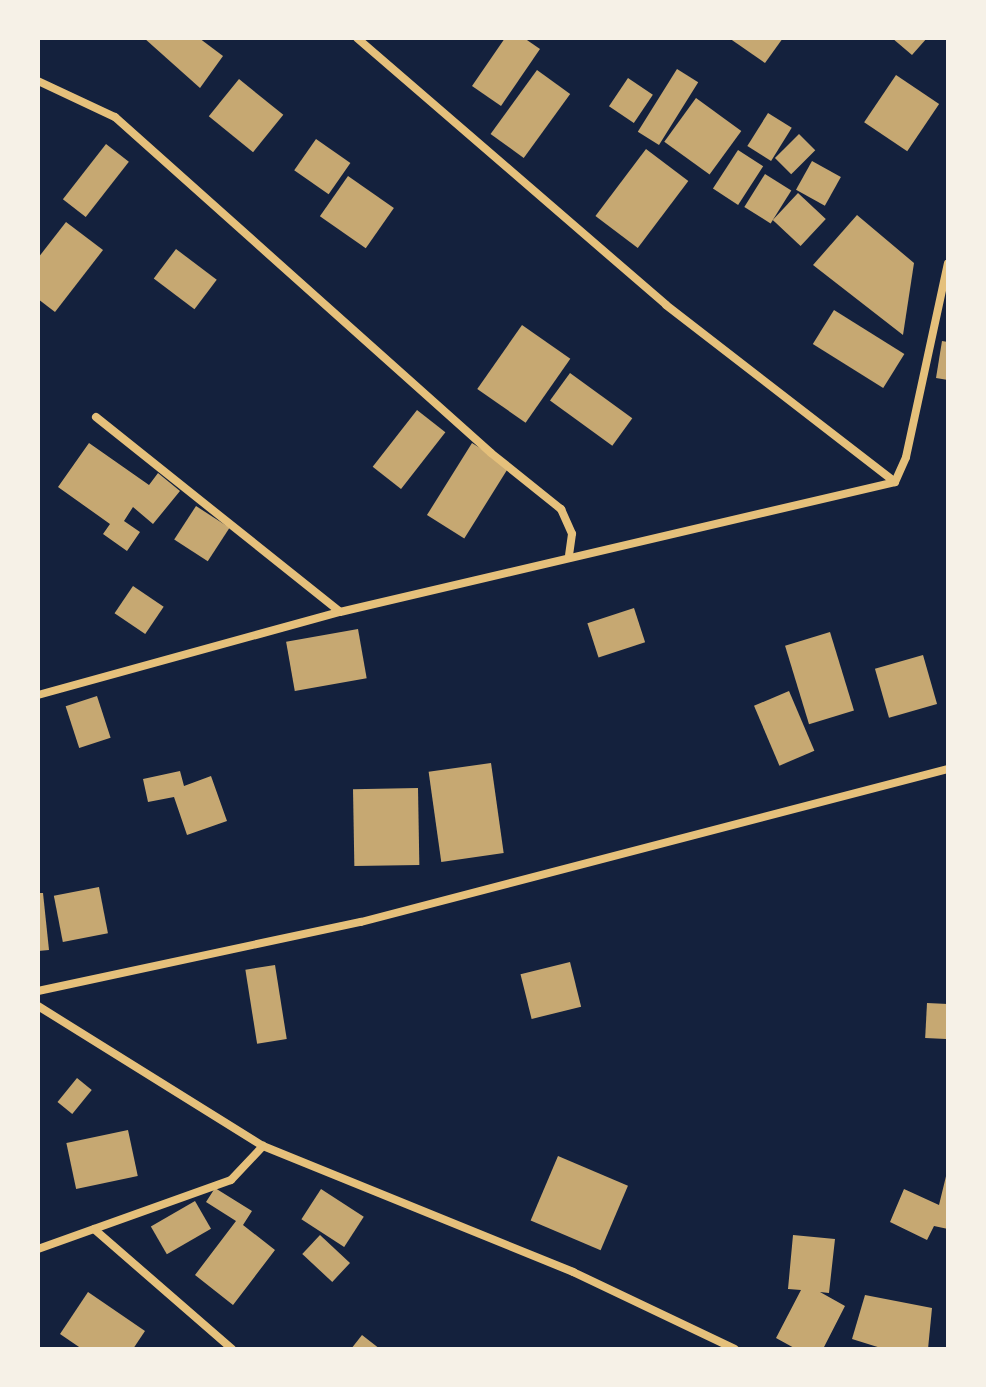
<!DOCTYPE html>
<html>
<head>
<meta charset="utf-8">
<style>
	body { margin:0 }
	#map { position:relative; width:986px; height:1387px; overflow:hidden; background:#14213d; font-family:"IBM Plex Sans",sans-serif }
	div>[style] { position:absolute }
	.building>* { inset:0; background:#c6a872; transform-origin:0 0 }
	.minor>* { height:8px; margin:-4px; padding:0 4px; transform-origin:4px; border-radius:4px; background:#e5c07b }
	span { translate:-50% -50%; white-space:nowrap; text-align:center; line-height:1.15; -webkit-text-stroke:6px #f6f1e7; paint-order:stroke }
	.frame { position:absolute; inset:0; border:40px solid #f6f1e7; pointer-events:none }
</style>
</head>
<body>
<div id="map">
	<div class="building">
		<div style="clip-path:polygon(144px 38px,199px 38px,223px 56px,200px 88px)"></div>
		<div style="clip-path:polygon(505px 38px,524px 38px,540px 49px,501px 106px,472px 86px)"></div>
		<div style="clip-path:polygon(729px 38px,783px 38px,765px 63px)"></div>
		<div style="clip-path:polygon(892px 38px,927px 38px,912px 55px)"></div>
		<div style="left:677px;top:69px;width:25px;height:74px;rotate:32deg"></div>
		<div style="left:537px;top:70px;width:41px;height:79px;rotate:36deg"></div>
		<div style="left:896px;top:75px;width:52px;height:57px;rotate:34deg"></div>
		<div style="left:628px;top:78px;width:30px;height:34px;rotate:34deg"></div>
		<div style="left:239px;top:79px;width:57px;height:48px;rotate:39deg"></div>
		<div style="left:696px;top:98px;width:56px;height:54px;rotate:36deg"></div>
		<div style="left:768px;top:113px;width:28px;height:39px;rotate:32deg"></div>
		<div style="left:799px;top:134px;width:23px;height:34px;rotate:45deg"></div>
		<div style="left:316px;top:139px;width:42px;height:38px;rotate:35deg"></div>
		<div style="left:106px;top:144px;width:29px;height:70px;rotate:38deg"></div>
		<div style="left:646px;top:149px;width:53px;height:84px;rotate:37deg"></div>
		<div style="left:738px;top:150px;width:30px;height:46px;rotate:33deg"></div>
		<div style="left:812px;top:161px;width:33px;height:33px;rotate:29deg"></div>
		<div style="left:765px;top:174px;width:31px;height:39px;rotate:32deg"></div>
		<div style="left:348px;top:176px;width:56px;height:49px;rotate:35deg"></div>
		<div style="left:798px;top:193px;width:38px;height:37px;rotate:43deg"></div>
		<div style="clip-path:polygon(857px 215px,914px 263px,903px 335px,813px 265px)"></div>
		<div style="clip-path:polygon(66px 222px,103px 250px,55px 312px,38px 299px,38px 258px)"></div>
		<div style="left:176px;top:249px;width:51px;height:37px;rotate:37deg"></div>
		<div style="left:834px;top:310px;width:83px;height:40px;rotate:32deg"></div>
		<div style="left:522px;top:325px;width:59px;height:78px;rotate:35deg"></div>
		<div style="clip-path:polygon(942px 341px,948px 342px,948px 380px,936px 378px)"></div>
		<div style="left:570px;top:373px;width:77px;height:34px;rotate:36deg"></div>
		<div style="left:417px;top:410px;width:36px;height:72px;rotate:38deg"></div>
		<div style="clip-path:polygon(89px 443px,149px 485px,158px 473px,180px 491px,153px 524px,133px 507px,124px 521px,140px 532px,127px 551px,103px 534px,110px 524px,58px 487px)"></div>
		<div style="left:472px;top:443px;width:44px;height:85px;rotate:32deg"></div>
		<div style="left:196px;top:506px;width:40px;height:40px;rotate:33deg"></div>
		<div style="left:133px;top:586px;width:37px;height:33px;rotate:34deg"></div>
		<div style="left:634px;top:608px;width:36px;height:49px;rotate:72deg"></div>
		<div style="left:358px;top:629px;width:50px;height:73px;rotate:80deg"></div>
		<div style="left:830px;top:632px;width:82px;height:47px;rotate:73deg"></div>
		<div style="left:923px;top:655px;width:51px;height:50px;rotate:74deg"></div>
		<div style="left:789px;top:691px;width:65px;height:38px;rotate:67deg"></div>
		<div style="left:97px;top:696px;width:44px;height:33px;rotate:72deg"></div>
		<div style="left:491px;top:763px;width:91px;height:63px;rotate:82deg"></div>
		<div style="clip-path:polygon(180px 771px,184px 786px,211px 776px,227px 821px,187px 835px,174px 797px,148px 802px,143px 779px)"></div>
		<div style="left:418px;top:788px;width:77px;height:65px;rotate:89deg"></div>
		<div style="left:99px;top:887px;width:47px;height:46px;rotate:79deg"></div>
		<div style="clip-path:polygon(38px 893px,43px 893px,49px 950px,38px 951px)"></div>
		<div style="left:570px;top:962px;width:46px;height:51px;rotate:76deg"></div>
		<div style="left:275px;top:965px;width:75px;height:30px;rotate:81deg"></div>
		<div style="left:927px;top:1003px;width:21px;height:35px;rotate:3deg"></div>
		<div style="left:77px;top:1078px;width:19px;height:31px;rotate:39deg"></div>
		<div style="left:128px;top:1130px;width:47px;height:63px;rotate:78deg"></div>
		<div style="left:558px;top:1156px;width:76px;height:70px;rotate:23deg"></div>
		<div style="clip-path:polygon(948px 1168px,948px 1229px,934px 1226px,927px 1240px,890px 1222px,904px 1189px,939px 1205px)"></div>
		<div style="clip-path:polygon(215px 1188px,252px 1211px,243px 1225px,275px 1250px,233px 1305px,195px 1275px,236px 1221px,206px 1202px)"></div>
		<div style="left:321px;top:1189px;width:51px;height:36px;rotate:33deg"></div>
		<div style="left:195px;top:1201px;width:32px;height:51px;rotate:60deg"></div>
		<div style="left:320px;top:1235px;width:41px;height:26px;rotate:43deg"></div>
		<div style="clip-path:polygon(793px 1235px,835px 1239px,829px 1293px,820px 1292px,845px 1306px,823px 1349px,796px 1349px,776px 1338px,801px 1290px,788px 1289px)"></div>
		<div style="clip-path:polygon(88px 1292px,145px 1331px,133px 1349px,82px 1349px,60px 1334px)"></div>
		<div style="clip-path:polygon(865px 1295px,932px 1308px,928px 1349px,884px 1349px,852px 1339px)"></div>
		<div style="clip-path:polygon(362px 1335px,380px 1349px,351px 1349px)"></div>
	</div>
	<div class="minor">
		<div style="left:357px;top:38px;width:408px;rotate:40.8deg"></div>
		<div style="left:666px;top:305px;width:289px;rotate:37.7deg"></div>
		<div style="left:38px;top:81px;width:85px;rotate:25.1deg"></div>
		<div style="left:115px;top:117px;width:504px;rotate:41.78deg"></div>
		<div style="left:491px;top:453px;width:90px;rotate:38.7deg"></div>
		<div style="left:561px;top:509px;width:27px;rotate:66deg"></div>
		<div style="left:572px;top:534px;width:21px;rotate:98deg"></div>
		<div style="left:96px;top:417px;width:312px;rotate:38.6deg"></div>
		<div style="left:38px;top:695px;width:313px;rotate:-15.4deg"></div>
		<div style="left:340px;top:612px;width:570px;rotate:-13.18deg"></div>
		<div style="left:895px;top:482px;width:27px;rotate:-66deg"></div>
		<div style="left:906px;top:457px;width:198px;rotate:-77.8deg"></div>
		<div style="left:38px;top:991px;width:330px;rotate:-12.1deg"></div>
		<div style="left:361px;top:922px;width:607px;rotate:-14.61deg"></div>
		<div style="left:38px;top:1006px;width:265px;rotate:31.9deg"></div>
		<div style="left:263px;top:1146px;width:335px;rotate:22.1deg"></div>
		<div style="left:573px;top:1272px;width:179px;rotate:25.4deg"></div>
		<div style="left:94px;top:1229px;width:183px;rotate:41deg"></div>
		<div style="left:38px;top:1249px;width:205px;rotate:-19.7deg"></div>
		<div style="left:231px;top:1180px;width:47px;rotate:-46.7deg"></div>
	</div>
	<div class="frame"></div>
</div>
</body>
</html>
